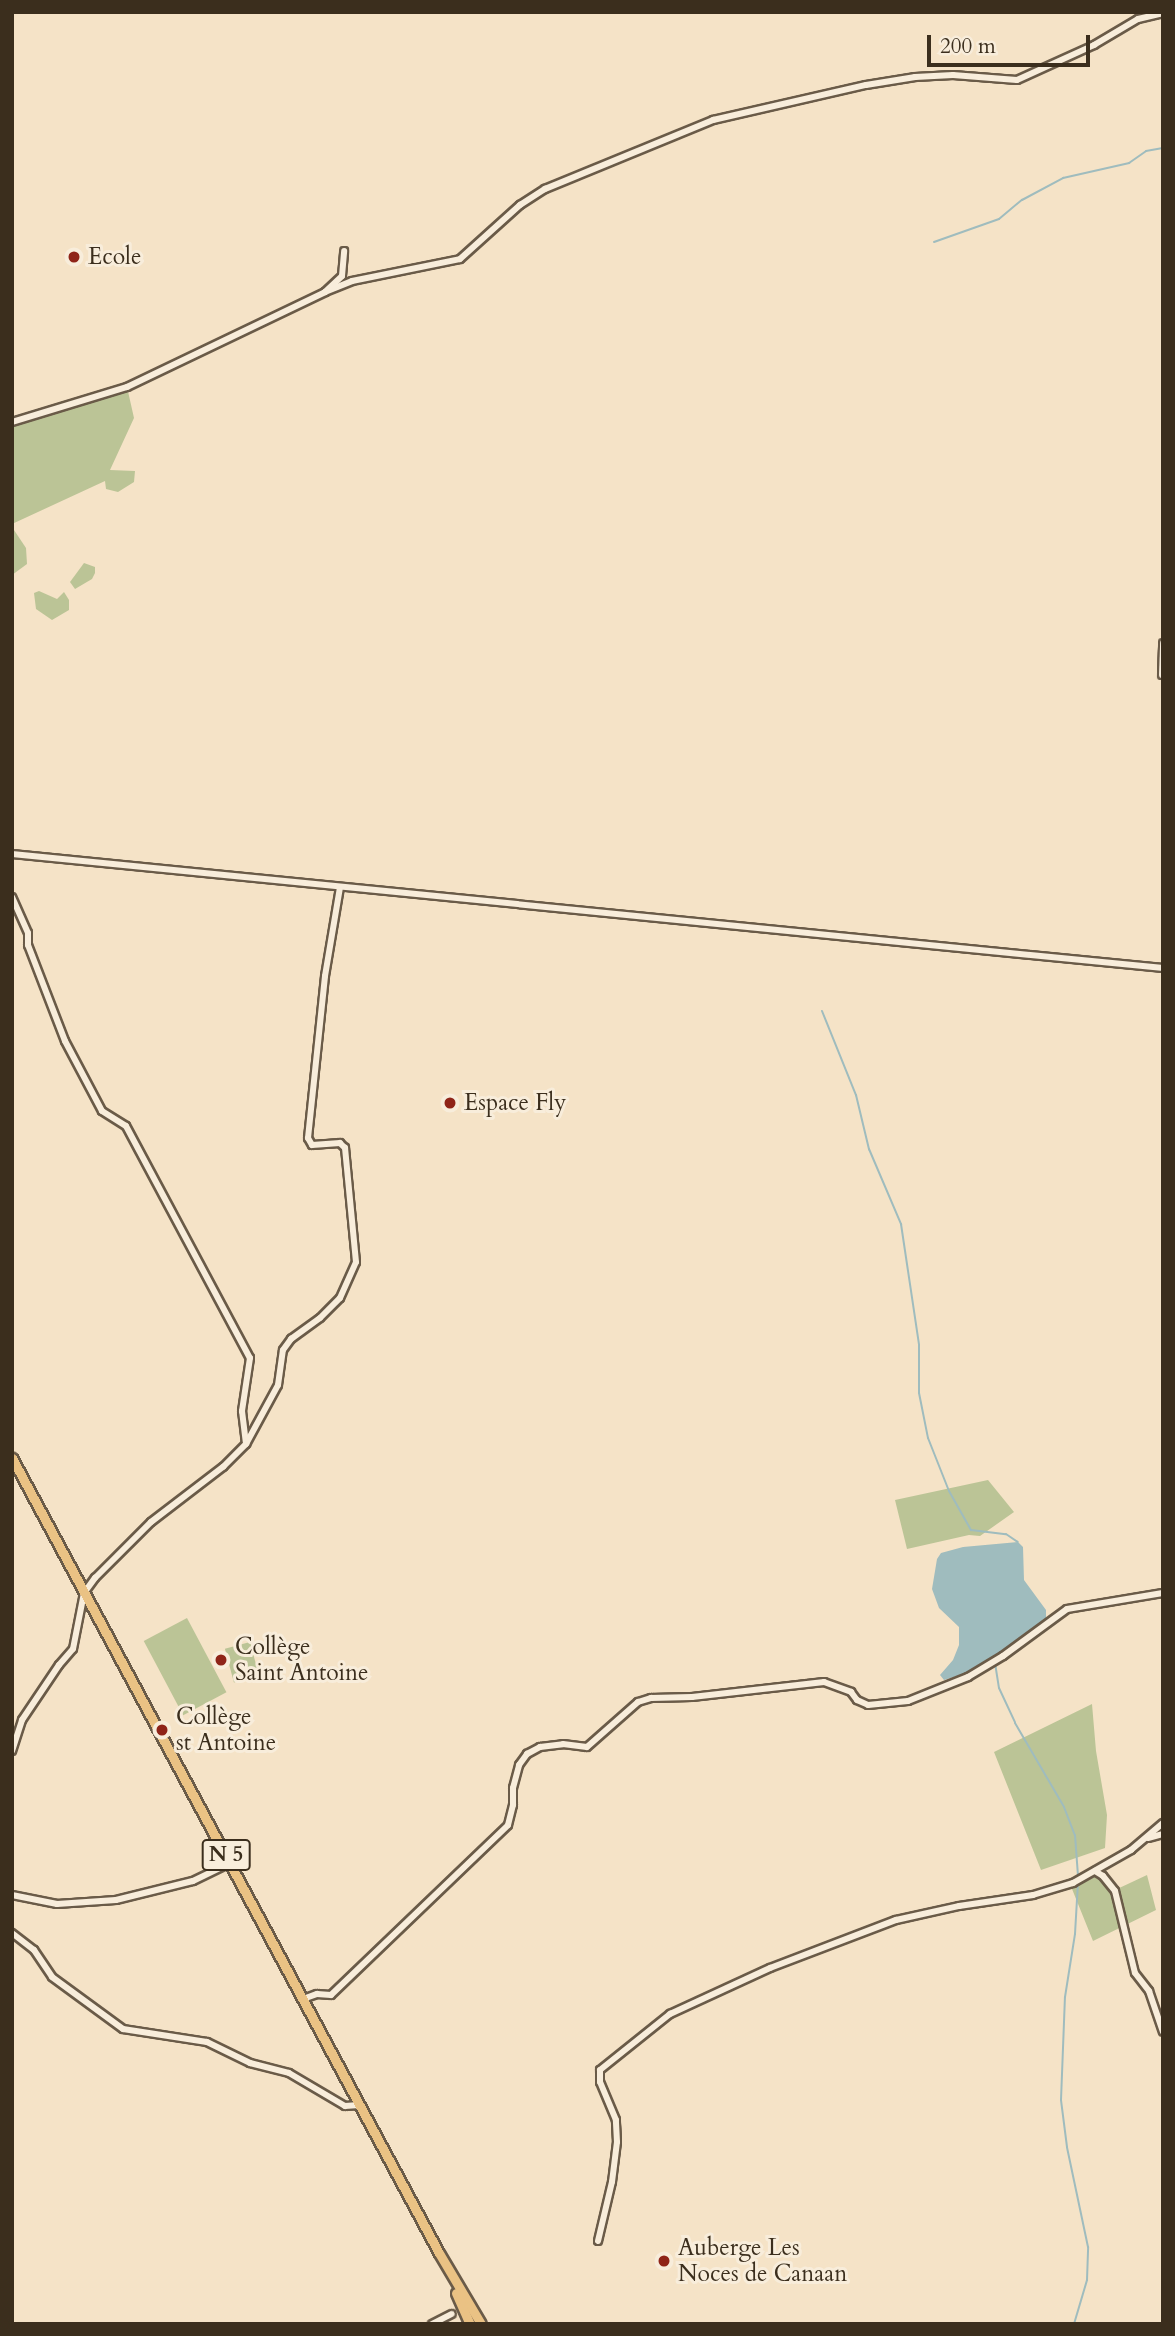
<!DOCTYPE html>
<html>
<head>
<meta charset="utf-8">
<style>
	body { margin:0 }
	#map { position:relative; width:1175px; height:2336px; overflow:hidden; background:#f5e3c7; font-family:Cardo,serif }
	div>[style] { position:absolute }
	.green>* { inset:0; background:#bbc496; transform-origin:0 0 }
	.water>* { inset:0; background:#9fbcbe }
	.stream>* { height:2px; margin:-1px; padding:0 1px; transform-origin:1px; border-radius:1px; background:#9fbcbe }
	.roads { filter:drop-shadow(2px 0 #6a5b48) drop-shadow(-2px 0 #6a5b48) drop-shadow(0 2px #6a5b48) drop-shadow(0 -2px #6a5b48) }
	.minor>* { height:6px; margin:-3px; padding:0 3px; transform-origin:3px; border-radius:3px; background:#f8eddb }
	.highway>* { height:9px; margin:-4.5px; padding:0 4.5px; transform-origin:4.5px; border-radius:4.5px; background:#eac284 }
	.dots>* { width:19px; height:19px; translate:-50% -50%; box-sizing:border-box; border:4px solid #f8eddb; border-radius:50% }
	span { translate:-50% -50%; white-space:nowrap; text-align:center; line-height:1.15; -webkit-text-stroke:6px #f8eddb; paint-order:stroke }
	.shield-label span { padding:2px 5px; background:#f8eddb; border:2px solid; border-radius:5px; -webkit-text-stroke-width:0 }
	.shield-label { font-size:21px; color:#3b2e1d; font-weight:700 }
	.poi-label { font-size:23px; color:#3b2e1d }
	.left { translate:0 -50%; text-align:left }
	.frame { position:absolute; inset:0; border:14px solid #3b2e1d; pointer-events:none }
	.scale { position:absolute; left:927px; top:35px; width:163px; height:32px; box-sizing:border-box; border:4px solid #3b2e1d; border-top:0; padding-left:9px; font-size:21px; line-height:24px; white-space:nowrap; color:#3b2e1d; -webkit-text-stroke:5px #f8eddb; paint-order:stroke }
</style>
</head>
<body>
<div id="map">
	<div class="green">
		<div style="clip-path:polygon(127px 387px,134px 418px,110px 470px,135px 471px,134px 482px,118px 492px,106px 489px,105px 481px,12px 524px,12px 422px)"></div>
		<div style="clip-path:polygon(12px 527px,26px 548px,27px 564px,12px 575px)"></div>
		<div style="clip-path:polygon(84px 563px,95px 567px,95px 573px,92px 579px,75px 589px,70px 582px)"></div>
		<div style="clip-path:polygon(39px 591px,57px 599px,64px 592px,69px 600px,69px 610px,52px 620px,36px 609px,34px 593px)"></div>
		<div style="clip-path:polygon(988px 1480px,1014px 1512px,980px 1536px,969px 1535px,907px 1549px,895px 1500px)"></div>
		<div style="left:187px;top:1618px;width:84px;height:49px;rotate:62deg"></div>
		<div style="left:250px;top:1642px;width:35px;height:26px;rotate:75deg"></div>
		<div style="clip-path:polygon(1092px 1704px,1096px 1751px,1107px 1815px,1105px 1848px,1041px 1870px,994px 1752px)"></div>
		<div style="clip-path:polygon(1095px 1871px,1115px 1890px,1147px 1875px,1156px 1910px,1093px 1941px,1070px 1884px)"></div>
	</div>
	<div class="water">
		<div style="clip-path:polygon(1018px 1542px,1023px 1547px,1024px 1580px,1046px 1610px,1046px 1619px,1001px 1653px,967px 1673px,944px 1680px,940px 1675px,953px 1660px,959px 1645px,959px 1627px,939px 1608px,932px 1589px,937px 1559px,941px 1553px,963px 1547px)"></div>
	</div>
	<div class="stream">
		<div style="left:934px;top:242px;width:69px;rotate:-19.5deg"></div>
		<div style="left:999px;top:219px;width:30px;rotate:-40deg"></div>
		<div style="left:1022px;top:200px;width:47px;rotate:-28.2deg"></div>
		<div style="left:1063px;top:178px;width:68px;rotate:-12.8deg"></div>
		<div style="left:1129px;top:163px;width:21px;rotate:-35deg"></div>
		<div style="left:1146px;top:151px;width:17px;rotate:-10deg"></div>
		<div style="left:822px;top:1011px;width:91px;rotate:68deg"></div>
		<div style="left:856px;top:1095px;width:56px;rotate:76.5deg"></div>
		<div style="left:869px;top:1149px;width:82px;rotate:66.9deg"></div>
		<div style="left:901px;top:1224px;width:122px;rotate:81.5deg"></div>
		<div style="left:919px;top:1345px;width:48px;rotate:90deg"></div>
		<div style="left:919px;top:1393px;width:46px;rotate:78.7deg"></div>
		<div style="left:928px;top:1438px;width:57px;rotate:68.4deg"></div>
		<div style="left:949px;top:1491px;width:45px;rotate:60.6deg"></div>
		<div style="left:971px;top:1530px;width:35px;rotate:7deg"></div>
		<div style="left:1006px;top:1534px;width:14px;rotate:34deg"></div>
		<div style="left:995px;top:1663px;width:25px;rotate:81deg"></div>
		<div style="left:999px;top:1688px;width:38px;rotate:65deg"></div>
		<div style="left:1015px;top:1723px;width:97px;rotate:59.7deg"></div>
		<div style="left:1064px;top:1807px;width:30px;rotate:69deg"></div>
		<div style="left:1075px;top:1835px;width:41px;rotate:85.8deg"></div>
		<div style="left:1074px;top:2324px;width:46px;rotate:-73.5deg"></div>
		<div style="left:1087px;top:2280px;width:33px;rotate:-88deg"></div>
		<div style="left:1088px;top:2247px;width:102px;rotate:-101.9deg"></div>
		<div style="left:1067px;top:2147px;width:47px;rotate:-97.3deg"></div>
		<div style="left:1061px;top:2100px;width:103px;rotate:-87.8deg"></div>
		<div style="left:1065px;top:1997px;width:64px;rotate:-81deg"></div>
		<div style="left:1075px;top:1934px;width:52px;rotate:-86.7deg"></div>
	</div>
	<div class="roads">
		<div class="minor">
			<div style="left:325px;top:292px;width:29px;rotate:-22deg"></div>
			<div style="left:352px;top:281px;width:110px;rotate:-11.5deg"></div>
			<div style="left:460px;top:259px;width:81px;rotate:-42deg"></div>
			<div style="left:520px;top:205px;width:30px;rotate:-33deg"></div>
			<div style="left:545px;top:189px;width:182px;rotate:-22.3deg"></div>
			<div style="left:713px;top:120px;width:157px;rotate:-12.9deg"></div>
			<div style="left:866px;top:85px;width:50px;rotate:-9.3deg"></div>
			<div style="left:915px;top:77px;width:38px;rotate:-3deg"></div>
			<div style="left:953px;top:75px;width:64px;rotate:4.5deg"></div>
			<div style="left:1017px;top:80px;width:85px;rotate:-24.4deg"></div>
			<div style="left:1094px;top:45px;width:51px;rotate:-30.6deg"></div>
			<div style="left:1138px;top:19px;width:26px;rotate:-13deg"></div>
			<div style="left:12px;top:422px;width:120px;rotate:-16.9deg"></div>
			<div style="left:127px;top:387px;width:220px;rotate:-25.6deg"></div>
			<div style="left:325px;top:292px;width:23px;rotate:-43deg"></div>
			<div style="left:342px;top:276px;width:25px;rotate:-85deg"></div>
			<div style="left:1162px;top:675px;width:32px;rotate:-88deg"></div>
			<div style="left:12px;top:854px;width:1157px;rotate:5.66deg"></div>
			<div style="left:12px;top:897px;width:39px;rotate:66deg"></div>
			<div style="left:28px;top:933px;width:12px;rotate:90deg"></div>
			<div style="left:28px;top:945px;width:103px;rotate:68.9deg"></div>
			<div style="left:65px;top:1041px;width:79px;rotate:62.1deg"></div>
			<div style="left:102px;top:1111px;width:28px;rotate:32deg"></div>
			<div style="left:126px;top:1126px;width:263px;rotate:61.9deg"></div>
			<div style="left:250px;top:1358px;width:54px;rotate:98.6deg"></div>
			<div style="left:242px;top:1411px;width:31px;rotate:83deg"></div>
			<div style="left:12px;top:1751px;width:33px;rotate:-72deg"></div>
			<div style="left:22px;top:1720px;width:66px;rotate:-56.1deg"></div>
			<div style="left:59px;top:1665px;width:21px;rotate:-49deg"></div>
			<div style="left:73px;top:1649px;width:57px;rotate:-78.9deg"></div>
			<div style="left:84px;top:1593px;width:19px;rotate:-54deg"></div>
			<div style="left:95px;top:1578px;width:79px;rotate:-45deg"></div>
			<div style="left:151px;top:1522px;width:91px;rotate:-37.4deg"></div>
			<div style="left:223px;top:1467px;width:33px;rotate:-45deg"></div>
			<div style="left:246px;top:1444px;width:67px;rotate:-61.5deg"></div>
			<div style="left:278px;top:1385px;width:35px;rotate:-82deg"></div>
			<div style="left:283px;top:1350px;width:14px;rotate:-54deg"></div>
			<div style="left:291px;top:1339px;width:36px;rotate:-36deg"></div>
			<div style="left:320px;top:1318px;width:28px;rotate:-45deg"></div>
			<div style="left:340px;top:1298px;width:39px;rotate:-66deg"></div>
			<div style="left:356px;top:1262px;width:115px;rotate:-95.5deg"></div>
			<div style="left:345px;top:1148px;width:7px;rotate:-135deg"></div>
			<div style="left:340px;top:1143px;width:28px;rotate:176deg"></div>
			<div style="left:312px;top:1145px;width:8px;rotate:-120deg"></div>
			<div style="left:308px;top:1138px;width:163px;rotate:-84deg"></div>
			<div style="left:325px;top:976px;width:90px;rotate:-80.4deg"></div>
			<div style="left:1148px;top:1838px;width:16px;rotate:-15deg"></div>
			<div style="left:1095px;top:1871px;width:9px;rotate:32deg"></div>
			<div style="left:1103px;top:1876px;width:19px;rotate:51deg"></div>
			<div style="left:1115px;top:1891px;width:84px;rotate:76.3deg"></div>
			<div style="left:1135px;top:1973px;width:23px;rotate:52deg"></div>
			<div style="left:1149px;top:1991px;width:43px;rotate:71.1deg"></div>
			<div style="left:12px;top:1895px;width:46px;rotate:11.3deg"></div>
			<div style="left:57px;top:1904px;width:59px;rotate:-3.9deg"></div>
			<div style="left:116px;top:1900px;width:79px;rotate:-13.9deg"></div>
			<div style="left:193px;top:1881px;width:41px;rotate:-25.9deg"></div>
			<div style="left:12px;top:1933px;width:28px;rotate:38deg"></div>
			<div style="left:34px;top:1950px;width:32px;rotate:56deg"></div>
			<div style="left:52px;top:1977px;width:88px;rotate:36.2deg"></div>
			<div style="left:123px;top:2029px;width:85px;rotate:8.8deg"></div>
			<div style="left:207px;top:2042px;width:48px;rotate:26deg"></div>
			<div style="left:250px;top:2063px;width:40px;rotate:14.4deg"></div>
			<div style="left:289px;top:2073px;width:65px;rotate:30.5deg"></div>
			<div style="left:345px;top:2106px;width:14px;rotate:-4deg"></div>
			<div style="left:303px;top:1999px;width:15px;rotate:-20deg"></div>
			<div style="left:317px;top:1994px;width:14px;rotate:4deg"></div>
			<div style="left:331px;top:1995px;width:245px;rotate:-43.8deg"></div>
			<div style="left:508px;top:1825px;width:21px;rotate:-76deg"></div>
			<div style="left:513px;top:1805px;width:17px;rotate:-90deg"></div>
			<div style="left:513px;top:1788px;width:24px;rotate:-75deg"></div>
			<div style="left:519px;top:1765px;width:14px;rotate:-54deg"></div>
			<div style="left:527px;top:1754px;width:15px;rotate:-28deg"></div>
			<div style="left:540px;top:1747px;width:23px;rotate:-7deg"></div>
			<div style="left:563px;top:1744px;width:24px;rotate:7deg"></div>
			<div style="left:587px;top:1747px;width:68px;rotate:-41.4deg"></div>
			<div style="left:638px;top:1702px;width:14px;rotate:-17deg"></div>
			<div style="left:651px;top:1698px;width:41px;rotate:-1.4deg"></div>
			<div style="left:692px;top:1697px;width:133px;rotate:-6.5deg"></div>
			<div style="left:824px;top:1682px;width:29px;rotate:20deg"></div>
			<div style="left:851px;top:1692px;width:10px;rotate:53deg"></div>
			<div style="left:857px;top:1700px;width:12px;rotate:24deg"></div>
			<div style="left:868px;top:1705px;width:40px;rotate:-5.7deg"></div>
			<div style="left:908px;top:1701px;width:65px;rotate:-21.8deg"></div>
			<div style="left:968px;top:1677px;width:41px;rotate:-31deg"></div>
			<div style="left:1003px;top:1656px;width:79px;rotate:-36.3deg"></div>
			<div style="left:1067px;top:1609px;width:97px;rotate:-9.5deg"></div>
			<div style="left:598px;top:2241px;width:61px;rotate:-76.7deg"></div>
			<div style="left:612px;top:2182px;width:40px;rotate:-82.9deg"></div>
			<div style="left:617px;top:2142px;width:22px;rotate:-93deg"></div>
			<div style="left:616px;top:2120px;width:41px;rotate:-112.8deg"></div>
			<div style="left:600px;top:2082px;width:12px;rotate:-90deg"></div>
			<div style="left:600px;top:2070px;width:90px;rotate:-38.7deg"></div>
			<div style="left:670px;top:2014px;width:110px;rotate:-24.7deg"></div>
			<div style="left:770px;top:1968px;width:135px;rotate:-20.9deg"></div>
			<div style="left:896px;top:1920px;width:65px;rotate:-12.5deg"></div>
			<div style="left:959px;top:1906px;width:75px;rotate:-8.5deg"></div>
			<div style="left:1033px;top:1895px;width:42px;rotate:-16.7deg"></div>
			<div style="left:1073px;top:1883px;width:67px;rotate:-29.6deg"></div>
			<div style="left:1131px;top:1850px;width:42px;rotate:-40.2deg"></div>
			<div style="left:432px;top:2324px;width:22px;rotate:-27deg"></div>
		</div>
		<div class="highway">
			<div style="left:12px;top:1458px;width:902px;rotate:61.76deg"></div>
			<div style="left:439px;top:2253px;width:82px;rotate:59.4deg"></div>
			<div style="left:456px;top:2293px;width:34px;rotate:66deg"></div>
		</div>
	</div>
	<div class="dots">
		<div style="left:74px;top:257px;background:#8f2418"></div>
		<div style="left:450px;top:1103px;background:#8f2418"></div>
		<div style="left:221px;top:1660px;background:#8f2418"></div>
		<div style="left:162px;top:1730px;background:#8f2418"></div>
		<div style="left:664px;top:2261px;background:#8f2418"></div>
	</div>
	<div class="shield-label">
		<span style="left:226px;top:1855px">N 5</span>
	</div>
	<div class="poi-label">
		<span class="left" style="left:88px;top:257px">Ecole</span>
		<span class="left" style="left:464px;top:1103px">Espace Fly</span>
		<span class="left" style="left:235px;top:1660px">Collège<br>Saint Antoine</span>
		<span class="left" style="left:176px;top:1730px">Collège<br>st Antoine</span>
		<span class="left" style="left:678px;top:2261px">Auberge Les<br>Noces de Canaan</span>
	</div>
	<div class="frame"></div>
	<div class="scale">200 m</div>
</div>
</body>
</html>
